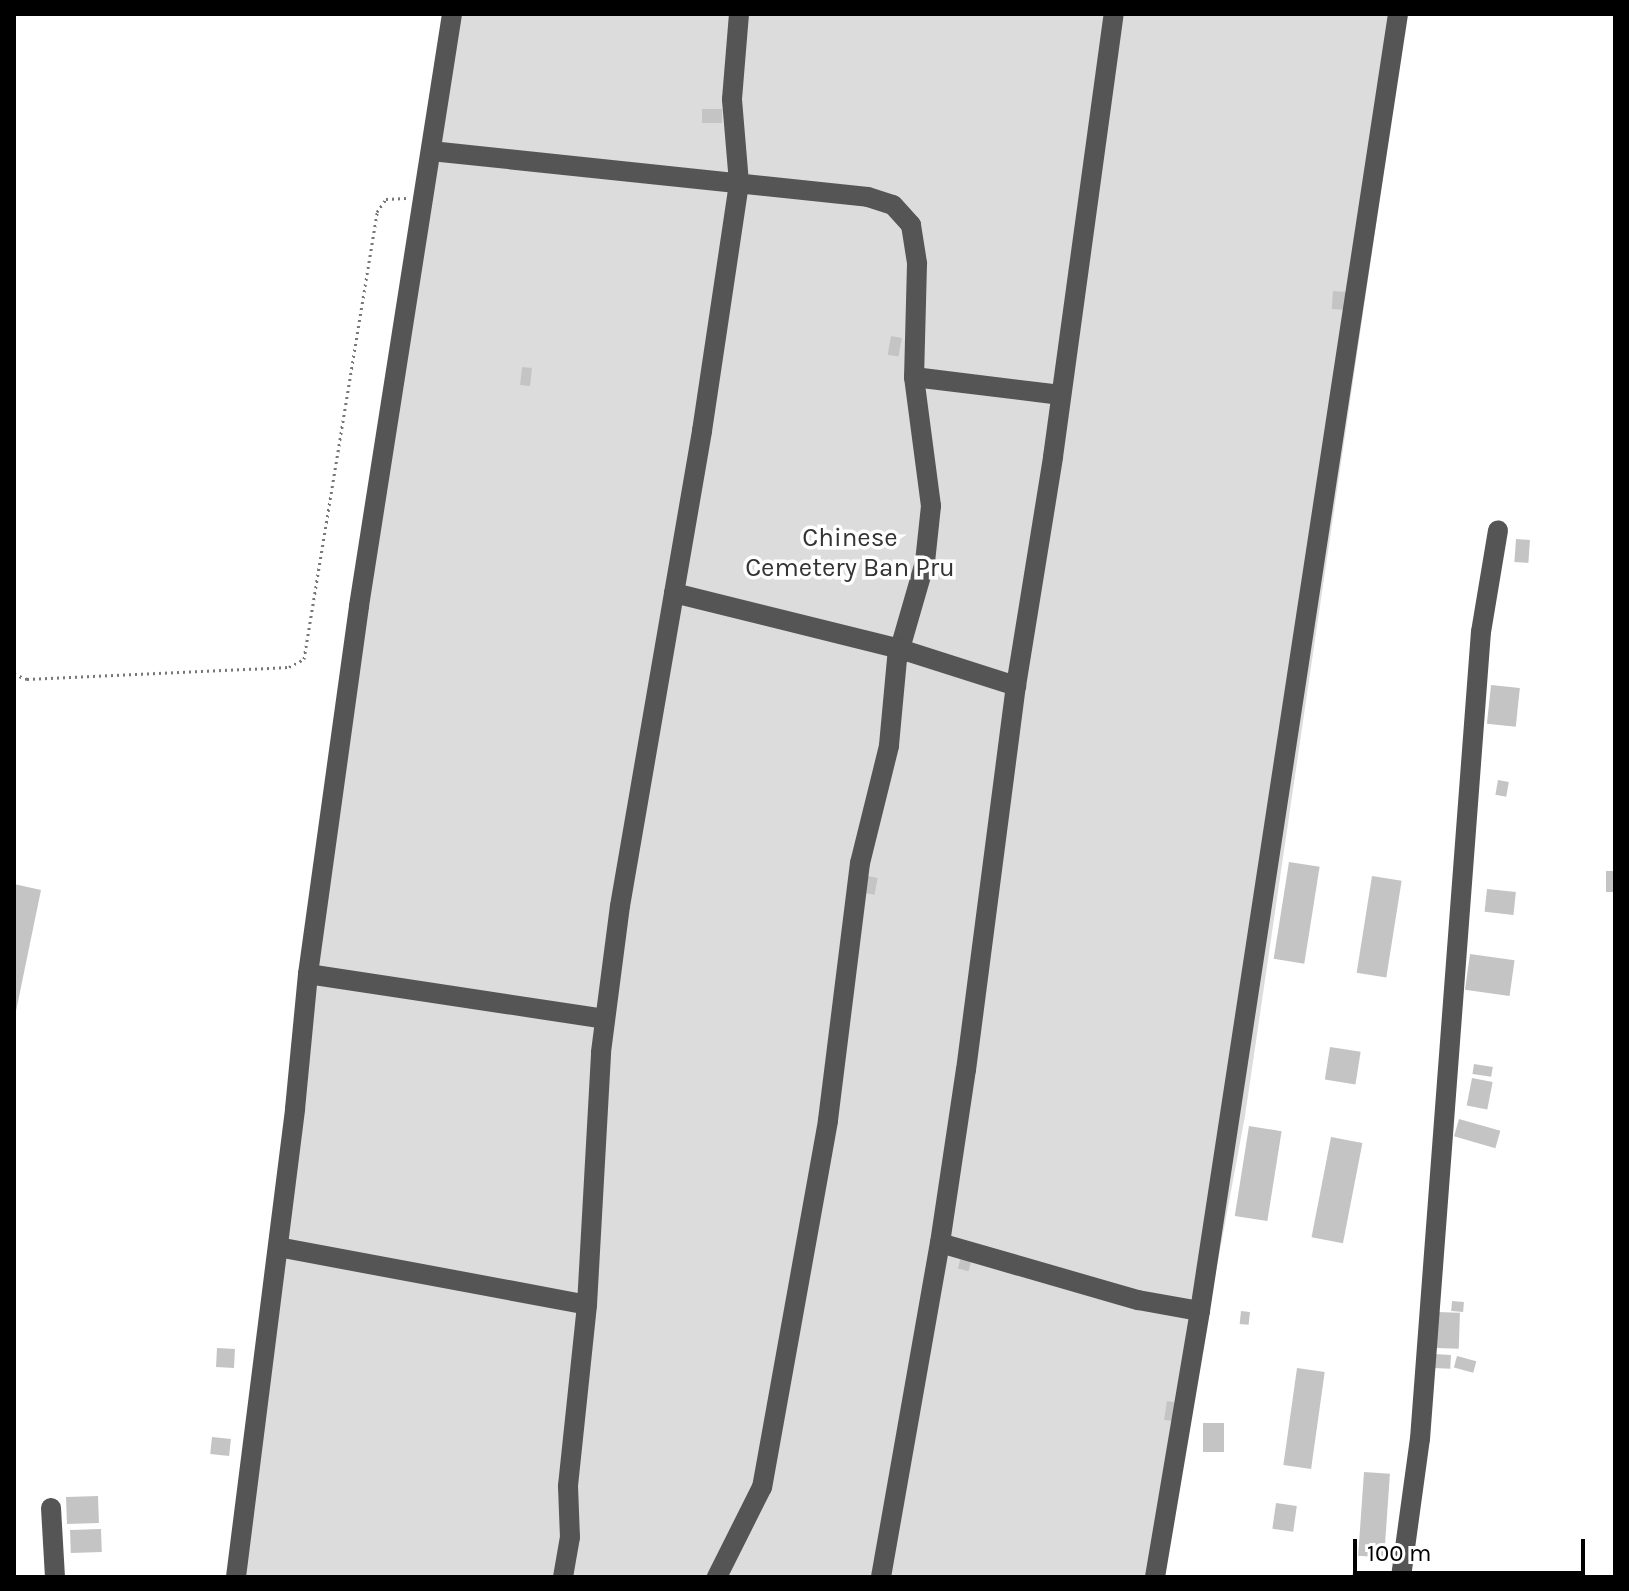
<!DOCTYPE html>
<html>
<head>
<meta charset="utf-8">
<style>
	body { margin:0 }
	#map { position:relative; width:1629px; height:1591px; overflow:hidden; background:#fff; font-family:Karla,sans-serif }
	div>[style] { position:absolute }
	.green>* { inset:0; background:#dcdcdc }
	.building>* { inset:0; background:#c4c4c4; transform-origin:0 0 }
	.path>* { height:3px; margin-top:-1.5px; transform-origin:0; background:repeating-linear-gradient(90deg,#777 0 2px,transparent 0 6px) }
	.minor>* { height:20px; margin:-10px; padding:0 10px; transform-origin:10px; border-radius:10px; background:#555 }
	span { translate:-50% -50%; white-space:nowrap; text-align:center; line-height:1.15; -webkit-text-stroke:7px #fff; paint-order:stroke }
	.park-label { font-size:26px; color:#333 }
	.frame { position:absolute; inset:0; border:16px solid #000; pointer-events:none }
	.scale { position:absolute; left:1353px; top:1539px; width:232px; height:36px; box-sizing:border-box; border:4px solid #000; border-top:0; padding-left:10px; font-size:24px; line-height:28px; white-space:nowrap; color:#000; -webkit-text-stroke:6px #fff; paint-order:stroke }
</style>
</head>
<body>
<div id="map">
	<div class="green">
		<div style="clip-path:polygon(448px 14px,1407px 14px,1245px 1116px,1159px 1577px,241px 1577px,314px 974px)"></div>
	</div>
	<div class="building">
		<div style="left:702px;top:109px;width:20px;height:14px"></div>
		<div style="left:1333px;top:291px;width:15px;height:18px;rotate:4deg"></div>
		<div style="left:891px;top:336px;width:11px;height:19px;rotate:10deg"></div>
		<div style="left:522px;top:367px;width:10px;height:18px;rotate:6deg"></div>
		<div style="left:1516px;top:539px;width:14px;height:23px;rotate:4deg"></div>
		<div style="left:1491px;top:685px;width:29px;height:39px;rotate:6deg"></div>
		<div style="left:1498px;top:780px;width:11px;height:15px;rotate:10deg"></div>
		<div style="left:1289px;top:862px;width:31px;height:98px;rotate:9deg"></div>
		<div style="left:1606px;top:871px;width:9px;height:21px"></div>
		<div style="left:862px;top:875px;width:16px;height:17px;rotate:11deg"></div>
		<div style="left:1372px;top:876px;width:30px;height:98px;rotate:9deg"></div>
		<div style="clip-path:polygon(14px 884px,41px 890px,15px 1016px,14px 1016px)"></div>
		<div style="left:1487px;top:889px;width:29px;height:23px;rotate:6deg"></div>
		<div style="left:1470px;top:954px;width:45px;height:36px;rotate:8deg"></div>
		<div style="left:1330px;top:1047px;width:31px;height:33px;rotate:9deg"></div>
		<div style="left:1474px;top:1064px;width:19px;height:10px;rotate:9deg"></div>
		<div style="left:1472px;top:1078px;width:21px;height:28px;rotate:11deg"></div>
		<div style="left:1459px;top:1119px;width:43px;height:18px;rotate:16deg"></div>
		<div style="left:1249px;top:1126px;width:33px;height:91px;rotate:9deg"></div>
		<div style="left:1331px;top:1137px;width:32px;height:102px;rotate:11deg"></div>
		<div style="left:962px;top:1253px;width:11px;height:16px;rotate:15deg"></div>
		<div style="left:1452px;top:1301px;width:12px;height:10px;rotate:5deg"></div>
		<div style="left:1241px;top:1311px;width:9px;height:13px;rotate:6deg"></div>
		<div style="left:1437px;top:1312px;width:23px;height:36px;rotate:2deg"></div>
		<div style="left:217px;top:1348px;width:18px;height:19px;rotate:3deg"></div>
		<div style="left:1434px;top:1354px;width:17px;height:14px;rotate:3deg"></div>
		<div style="left:1457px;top:1356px;width:20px;height:12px;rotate:15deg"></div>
		<div style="left:1297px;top:1368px;width:28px;height:98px;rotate:8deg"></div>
		<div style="left:1167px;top:1401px;width:13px;height:19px;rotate:9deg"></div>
		<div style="left:1203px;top:1423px;width:21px;height:29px"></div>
		<div style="left:212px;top:1437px;width:19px;height:17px;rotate:6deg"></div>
		<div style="left:1364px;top:1472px;width:26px;height:84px;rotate:4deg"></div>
		<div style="left:98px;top:1496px;width:27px;height:32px;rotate:88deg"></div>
		<div style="left:1276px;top:1503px;width:21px;height:26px;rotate:8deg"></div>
		<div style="left:101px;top:1529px;width:23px;height:31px;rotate:88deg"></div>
		<div style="clip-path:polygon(1353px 1572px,1383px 1575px,1383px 1577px,1352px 1577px)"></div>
	</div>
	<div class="path">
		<div style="left:14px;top:674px;width:14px;rotate:21deg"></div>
		<div style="left:27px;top:679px;width:262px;rotate:-2.6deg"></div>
		<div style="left:289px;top:667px;width:17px;rotate:-28deg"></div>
		<div style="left:304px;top:659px;width:453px;rotate:-80.7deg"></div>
		<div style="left:377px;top:212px;width:16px;rotate:-55deg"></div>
		<div style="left:386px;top:199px;width:20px;rotate:-3deg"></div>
	</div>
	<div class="minor">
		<div style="left:431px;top:151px;width:439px;rotate:6deg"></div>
		<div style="left:868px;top:197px;width:26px;rotate:18deg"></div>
		<div style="left:893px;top:205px;width:27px;rotate:48deg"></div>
		<div style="left:911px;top:225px;width:39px;rotate:81deg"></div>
		<div style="left:917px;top:264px;width:113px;rotate:91.5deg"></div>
		<div style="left:914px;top:377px;width:130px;rotate:82.5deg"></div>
		<div style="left:931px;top:506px;width:56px;rotate:96.1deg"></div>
		<div style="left:925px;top:562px;width:101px;rotate:106.1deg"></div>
		<div style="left:897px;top:659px;width:87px;rotate:95.3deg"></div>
		<div style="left:889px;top:746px;width:121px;rotate:103.9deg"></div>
		<div style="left:860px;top:863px;width:260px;rotate:97.1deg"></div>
		<div style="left:828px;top:1121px;width:372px;rotate:100.2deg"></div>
		<div style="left:762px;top:1487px;width:101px;rotate:116.6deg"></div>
		<div style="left:914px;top:377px;width:148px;rotate:7deg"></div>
		<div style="left:674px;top:593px;width:233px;rotate:13.9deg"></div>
		<div style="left:900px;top:649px;width:122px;rotate:17.7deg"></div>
		<div style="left:308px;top:974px;width:300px;rotate:8.6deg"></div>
		<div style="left:940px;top:1243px;width:206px;rotate:16.1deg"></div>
		<div style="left:1138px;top:1300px;width:63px;rotate:10.1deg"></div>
		<div style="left:278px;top:1247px;width:314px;rotate:10.6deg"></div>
		<div style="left:587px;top:1305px;width:182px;rotate:96deg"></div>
		<div style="left:568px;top:1486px;width:51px;rotate:87.8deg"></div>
		<div style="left:570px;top:1537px;width:41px;rotate:99.9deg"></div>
		<div style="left:587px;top:1305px;width:253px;rotate:-86.8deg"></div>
		<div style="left:601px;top:1052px;width:147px;rotate:-82.6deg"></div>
		<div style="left:620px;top:906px;width:482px;rotate:-80.2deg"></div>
		<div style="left:702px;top:431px;width:251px;rotate:-81.5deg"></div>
		<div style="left:739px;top:183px;width:84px;rotate:-94.8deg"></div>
		<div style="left:732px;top:99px;width:85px;rotate:-85.3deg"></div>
		<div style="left:51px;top:1508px;width:69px;rotate:86.7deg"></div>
		<div style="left:236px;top:1577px;width:472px;rotate:-82.8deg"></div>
		<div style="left:295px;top:1109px;width:136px;rotate:-84.5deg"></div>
		<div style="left:308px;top:974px;width:372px;rotate:-82.1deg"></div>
		<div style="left:359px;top:606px;width:599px;rotate:-81.07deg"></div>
		<div style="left:881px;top:1577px;width:339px;rotate:-80deg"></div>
		<div style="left:940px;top:1243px;width:175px;rotate:-81.5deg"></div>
		<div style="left:966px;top:1070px;width:387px;rotate:-82.6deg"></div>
		<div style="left:1016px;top:686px;width:232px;rotate:-80.8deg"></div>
		<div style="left:1053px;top:457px;width:447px;rotate:-82.2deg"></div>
		<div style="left:1155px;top:1577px;width:270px;rotate:-80.4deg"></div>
		<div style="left:1200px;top:1311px;width:1312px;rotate:-81.32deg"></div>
		<div style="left:1401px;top:1577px;width:139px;rotate:-82.2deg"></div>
		<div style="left:1420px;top:1439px;width:809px;rotate:-85.68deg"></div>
		<div style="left:1481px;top:632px;width:103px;rotate:-80.5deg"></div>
	</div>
	<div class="park-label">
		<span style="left:850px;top:553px">Chinese<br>Cemetery Ban Pru</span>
	</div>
	<div class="frame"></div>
	<div class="scale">100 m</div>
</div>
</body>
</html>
